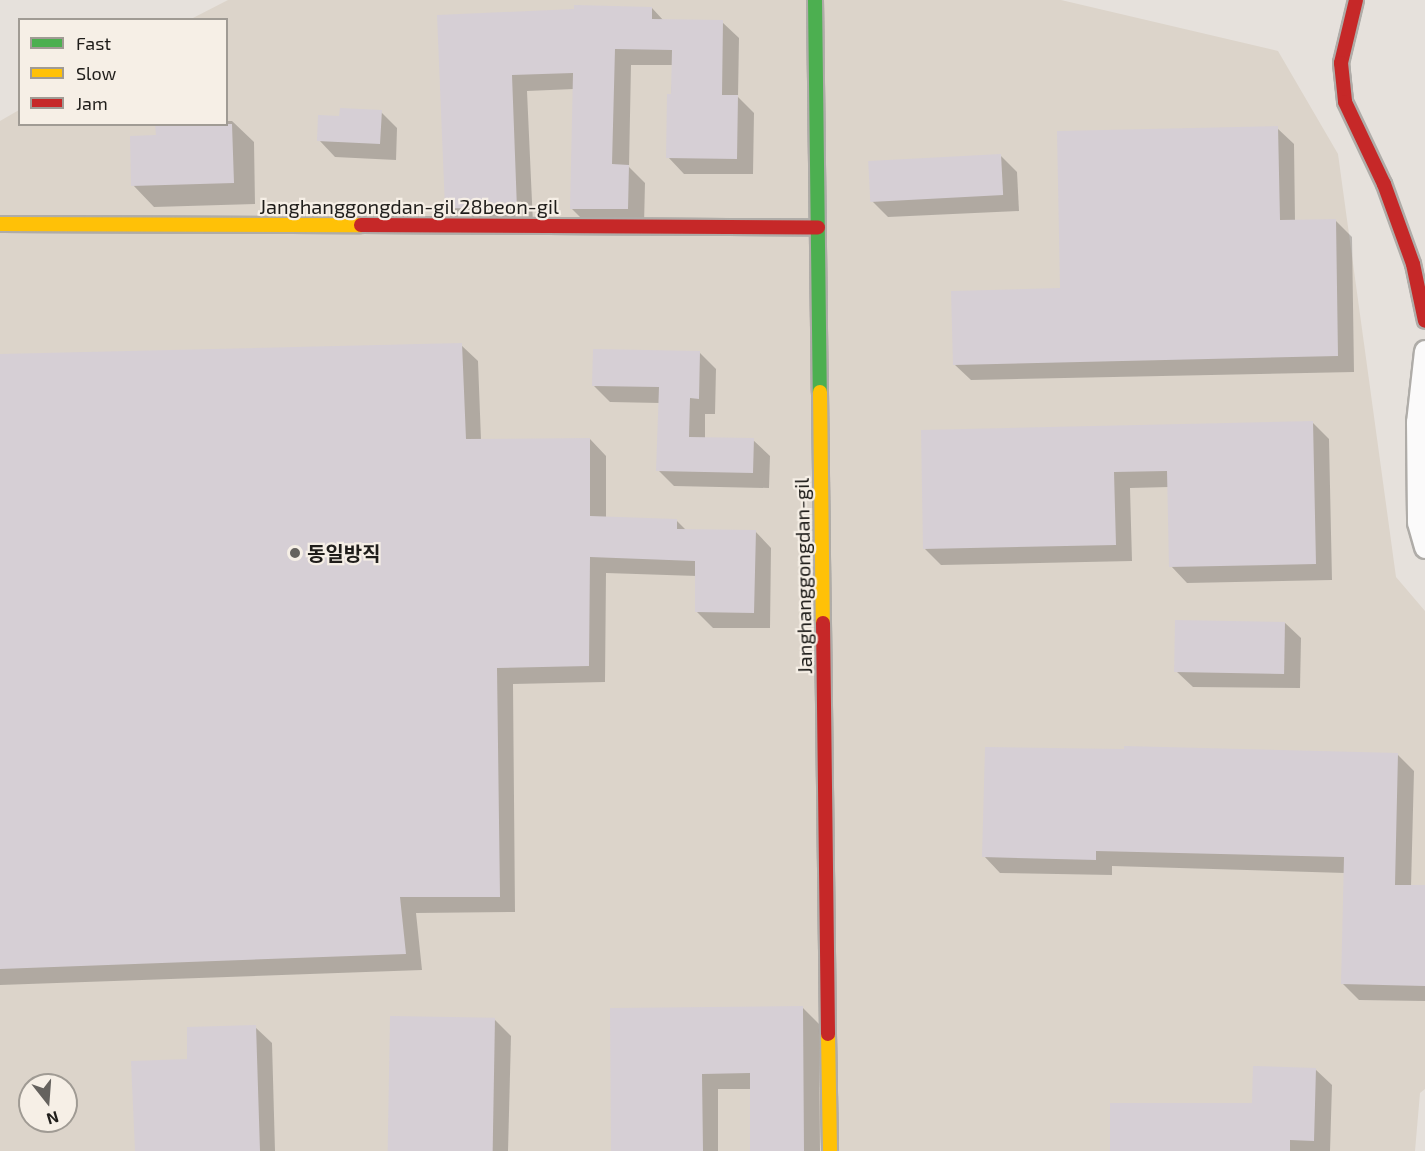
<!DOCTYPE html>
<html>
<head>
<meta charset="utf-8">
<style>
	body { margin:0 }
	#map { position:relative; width:1425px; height:1151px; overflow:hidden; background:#e6e1dc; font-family:"Exo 2","Noto Sans KR",sans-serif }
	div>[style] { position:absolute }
	.built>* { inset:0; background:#dcd4ca }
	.shadow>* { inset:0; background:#0003 }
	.building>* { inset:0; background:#d6cfd5; transform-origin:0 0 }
	.roads { filter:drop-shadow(2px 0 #afaca8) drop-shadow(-2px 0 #afaca8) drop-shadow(0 2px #afaca8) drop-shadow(0 -2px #afaca8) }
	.street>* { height:21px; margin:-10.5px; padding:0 10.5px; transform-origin:10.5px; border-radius:10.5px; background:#fbfafa }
	.fast>* { height:14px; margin:-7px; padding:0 7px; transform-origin:7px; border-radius:7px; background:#4caf50 }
	.slow>* { height:14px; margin:-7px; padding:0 7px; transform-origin:7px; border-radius:7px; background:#ffc107 }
	.jam>* { height:14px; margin:-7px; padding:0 7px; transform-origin:7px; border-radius:7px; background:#c62828 }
	.dots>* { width:16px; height:16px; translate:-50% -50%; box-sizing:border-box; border:3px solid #f6efe6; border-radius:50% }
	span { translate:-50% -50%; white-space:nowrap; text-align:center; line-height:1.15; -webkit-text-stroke:4.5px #f6efe6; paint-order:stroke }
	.street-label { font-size:20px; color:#1f1d1a }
	.poi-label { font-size:20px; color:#1f1d1a; font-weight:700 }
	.left { translate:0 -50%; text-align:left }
	.legend { position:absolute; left:18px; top:18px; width:210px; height:108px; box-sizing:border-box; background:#f6efe6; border:2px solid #a09b94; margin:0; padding:8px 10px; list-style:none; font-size:18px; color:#1f1d1a }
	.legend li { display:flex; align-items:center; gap:12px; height:30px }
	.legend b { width:30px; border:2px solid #a09b94 }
	.north { position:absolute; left:18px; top:1073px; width:60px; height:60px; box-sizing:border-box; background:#f6efe6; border:2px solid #a09b94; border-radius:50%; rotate:163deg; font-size:16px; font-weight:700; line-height:24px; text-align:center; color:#1f1d1a }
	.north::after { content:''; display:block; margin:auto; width:21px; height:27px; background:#65625e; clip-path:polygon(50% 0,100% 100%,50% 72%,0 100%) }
</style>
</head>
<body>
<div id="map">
	<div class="built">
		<div style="clip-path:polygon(evenodd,228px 0,1061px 0,1278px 51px,1338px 154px,1396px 577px,1425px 611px,1425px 1089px,1420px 1093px,1415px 1151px,0 1151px,0 121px,19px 110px,20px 124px,226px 124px,226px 20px,191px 19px,228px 0,30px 1085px,66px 1085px,66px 1121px,30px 1121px,30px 1085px)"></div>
	</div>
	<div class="shadow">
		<div style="clip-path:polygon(652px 8px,664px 21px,722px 22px,739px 38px,738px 97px,754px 113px,753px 174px,684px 174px,668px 157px,673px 65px,631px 65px,629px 167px,645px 183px,644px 225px,588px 225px,571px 208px,574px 89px,527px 91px,533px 224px,463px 224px,447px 208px,438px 17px)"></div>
		<div style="clip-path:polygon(381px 112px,397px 128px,396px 160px,335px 157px,319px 140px,341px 117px)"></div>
		<div style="clip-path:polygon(226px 121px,232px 121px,254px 142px,255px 204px,154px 207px,133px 185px,157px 137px,226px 124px)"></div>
		<div style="clip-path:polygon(1277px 128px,1294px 144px,1295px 221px,1335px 220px,1352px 237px,1354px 372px,971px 380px,954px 364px,1062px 290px)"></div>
		<div style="clip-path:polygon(1001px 156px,1017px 172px,1019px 211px,888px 217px,871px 200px)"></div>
		<div style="clip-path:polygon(461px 345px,478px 361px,481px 440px,590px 439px,606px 456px,606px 518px,676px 520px,687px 531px,755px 531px,771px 548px,770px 628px,713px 628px,696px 611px,697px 576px,606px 573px,605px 682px,513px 684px,515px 912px,416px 913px,422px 970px,0 985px,0 356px)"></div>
		<div style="clip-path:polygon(699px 352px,716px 369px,715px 414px,705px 414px,705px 439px,753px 440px,770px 456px,769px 488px,674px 486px,658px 470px,660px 403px,610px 402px,593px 385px)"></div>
		<div style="clip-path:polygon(1313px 423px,1329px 439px,1332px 580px,1187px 583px,1171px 566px,1169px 487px,1130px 488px,1132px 561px,941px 565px,925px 549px,922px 432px)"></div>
		<div style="clip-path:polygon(1284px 622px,1301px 638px,1300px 688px,1193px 687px,1176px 671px)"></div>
		<div style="clip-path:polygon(1398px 755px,1414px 771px,1411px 887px,1425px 887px,1425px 1001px,1359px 1000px,1343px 984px,1345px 873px,1112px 866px,1112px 875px,1000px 873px,984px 856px)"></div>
		<div style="clip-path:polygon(803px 1008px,819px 1024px,820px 1151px,752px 1151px,751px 1089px,718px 1089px,718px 1151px,612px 1151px,611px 1009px)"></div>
		<div style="clip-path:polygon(494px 1019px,511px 1036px,508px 1151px,389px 1151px)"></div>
		<div style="clip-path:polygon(255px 1027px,272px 1043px,275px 1151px,136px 1151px,189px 1060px)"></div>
		<div style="clip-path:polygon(1315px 1069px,1332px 1085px,1330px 1151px,1111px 1151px,1253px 1104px)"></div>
	</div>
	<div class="building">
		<div style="clip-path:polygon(574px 5px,652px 7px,652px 19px,723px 20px,722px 95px,738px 95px,737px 159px,666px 158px,667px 94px,671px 94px,672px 50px,615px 49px,612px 164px,629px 165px,628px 209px,570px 209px,573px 73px,512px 75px,517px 209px,445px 208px,437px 15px,574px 9px)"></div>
		<div style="clip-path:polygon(340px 108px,382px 110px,380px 144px,317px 141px,318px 115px,339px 116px)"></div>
		<div style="clip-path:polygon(155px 124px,232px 124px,234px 183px,131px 186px,130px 136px,156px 135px)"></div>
		<div style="clip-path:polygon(1278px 126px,1280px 220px,1336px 219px,1338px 356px,953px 365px,951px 291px,1060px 288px,1057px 131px)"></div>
		<div style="left:1001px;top:154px;width:41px;height:133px;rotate:87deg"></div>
		<div style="clip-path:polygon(462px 343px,466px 439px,590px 438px,590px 516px,677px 519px,677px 529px,756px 530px,754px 613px,695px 612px,695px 561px,590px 557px,589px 666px,497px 668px,500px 897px,400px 897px,406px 954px,0 969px,0 354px)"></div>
		<div style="clip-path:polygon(593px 349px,700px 351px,699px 399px,690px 398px,689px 437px,754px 438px,753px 473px,656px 471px,659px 387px,592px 386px)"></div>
		<div style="clip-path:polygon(1313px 421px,1316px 564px,1169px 567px,1167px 471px,1114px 472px,1116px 545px,923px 549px,921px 430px)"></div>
		<div style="left:1175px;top:620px;width:110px;height:52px;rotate:1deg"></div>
		<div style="clip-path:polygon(1124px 746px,1398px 753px,1395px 885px,1425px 885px,1425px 986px,1341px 984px,1344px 857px,1096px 851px,1096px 860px,982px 857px,985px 747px,1124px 749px)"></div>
		<div style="clip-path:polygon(803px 1006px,804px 1151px,750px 1151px,750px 1073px,702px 1074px,703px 1151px,611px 1151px,610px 1008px)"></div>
		<div style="left:390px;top:1016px;width:105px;height:135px;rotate:1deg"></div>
		<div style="clip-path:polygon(256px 1025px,260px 1151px,135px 1151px,131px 1061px,187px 1059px,187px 1027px)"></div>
		<div style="clip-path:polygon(1253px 1066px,1316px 1068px,1314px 1141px,1290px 1140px,1290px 1151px,1110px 1151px,1110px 1103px,1252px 1103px)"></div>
	</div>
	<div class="roads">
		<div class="street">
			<div style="left:1425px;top:351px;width:71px;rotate:96.4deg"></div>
			<div style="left:1417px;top:422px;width:100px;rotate:89.4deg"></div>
			<div style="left:1418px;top:522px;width:26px;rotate:74deg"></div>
		</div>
		<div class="fast">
			<div style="left:815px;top:0;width:392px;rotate:89.3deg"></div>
		</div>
		<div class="slow">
			<div style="left:0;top:224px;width:361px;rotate:0.2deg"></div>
			<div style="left:820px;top:392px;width:231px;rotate:89.3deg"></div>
			<div style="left:828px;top:1034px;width:117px;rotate:89deg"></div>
		</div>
		<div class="jam">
			<div style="left:1356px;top:0;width:65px;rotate:103.4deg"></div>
			<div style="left:1341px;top:63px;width:39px;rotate:84deg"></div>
			<div style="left:1345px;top:102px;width:91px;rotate:64.6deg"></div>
			<div style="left:1384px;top:184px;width:85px;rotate:70.1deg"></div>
			<div style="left:1413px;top:264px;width:58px;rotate:78.1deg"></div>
			<div style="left:361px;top:225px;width:457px;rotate:0.3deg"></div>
			<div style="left:823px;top:623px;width:411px;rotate:89.3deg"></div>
		</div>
	</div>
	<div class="dots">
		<div style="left:295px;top:553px;background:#65625e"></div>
	</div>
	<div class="street-label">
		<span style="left:409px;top:206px">Janghanggongdan-gil 28beon-gil</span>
		<span style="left:803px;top:576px;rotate:-91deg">Janghanggongdan-gil</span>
	</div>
	<div class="poi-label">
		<span class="left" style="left:307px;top:553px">동일방직</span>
	</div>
	<ul class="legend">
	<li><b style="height:8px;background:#4caf50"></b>Fast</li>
	<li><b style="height:8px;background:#ffc107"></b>Slow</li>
	<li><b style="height:8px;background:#c62828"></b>Jam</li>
	</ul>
	<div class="north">N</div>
</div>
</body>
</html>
